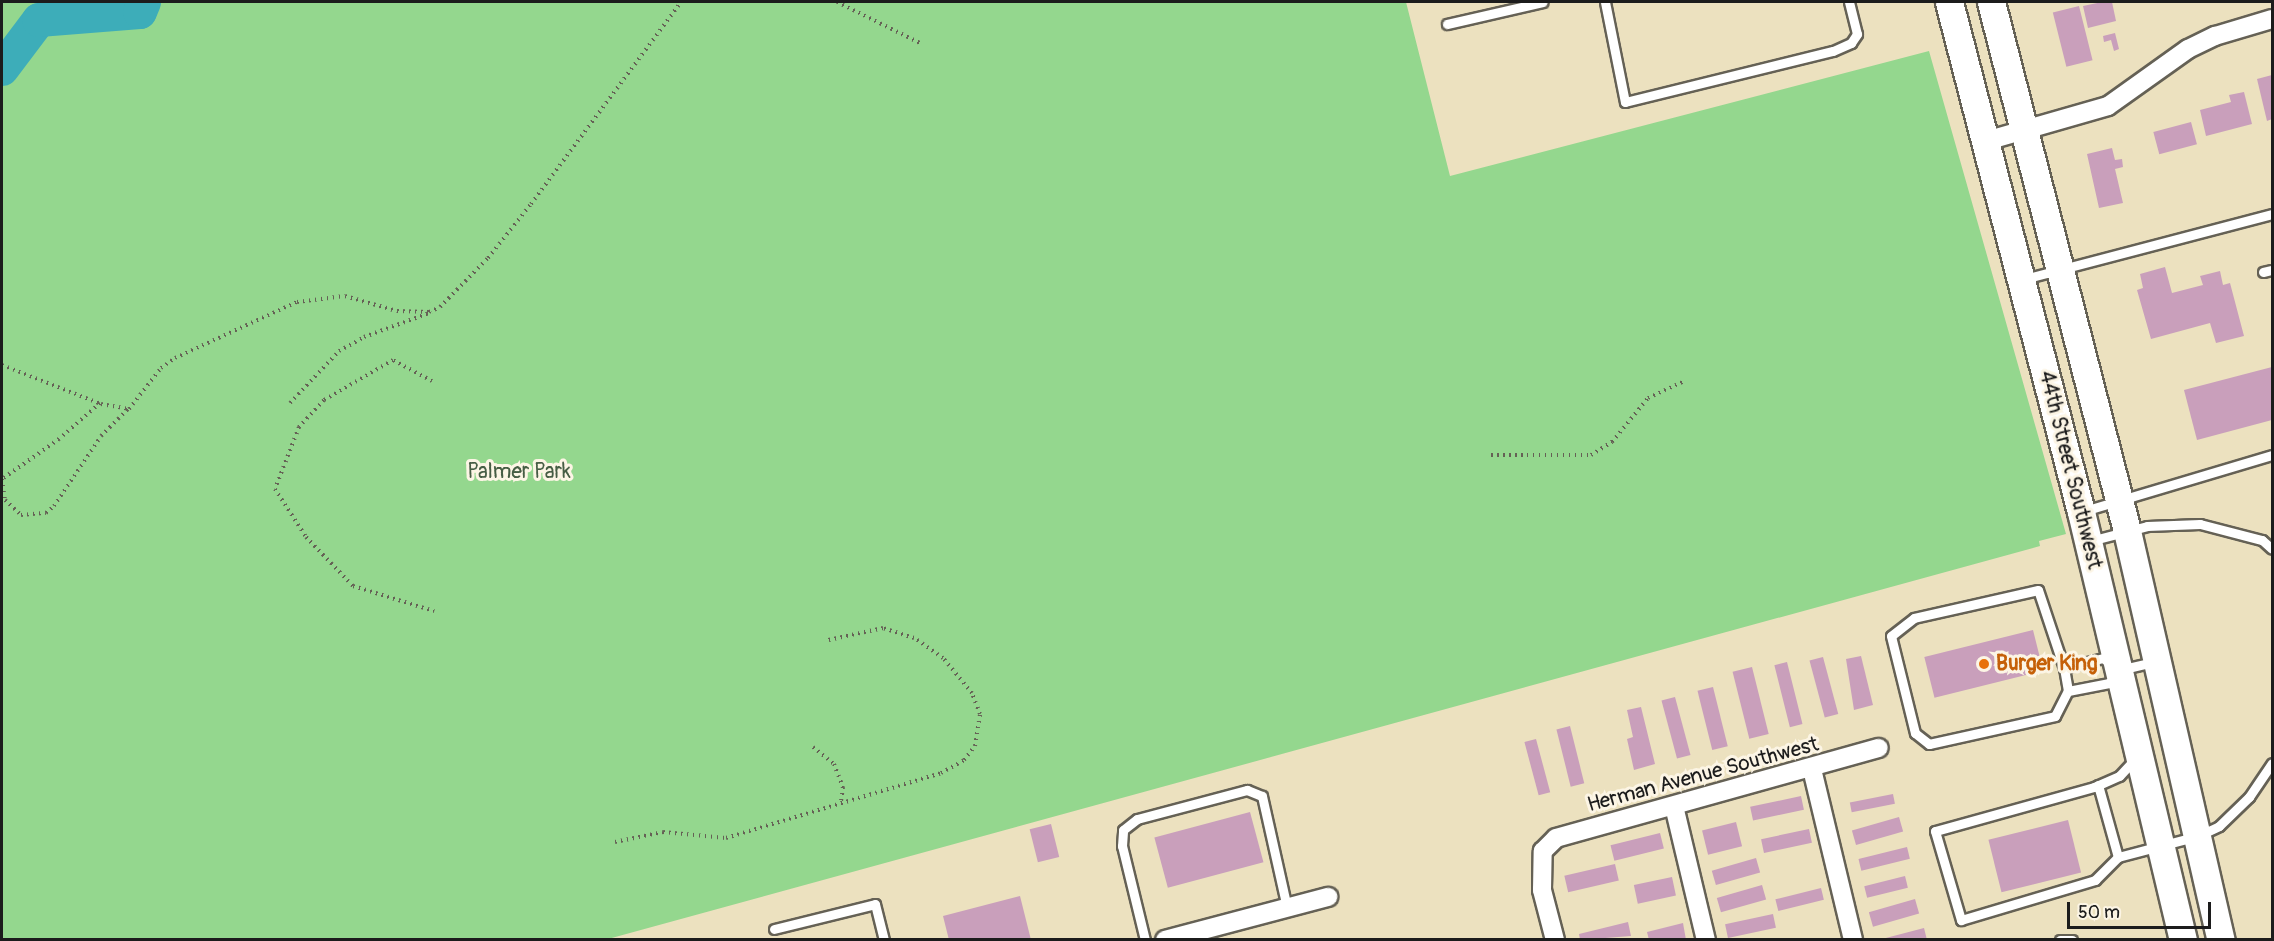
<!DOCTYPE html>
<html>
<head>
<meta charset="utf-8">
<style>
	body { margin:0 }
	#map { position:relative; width:2274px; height:941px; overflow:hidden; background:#ece1bf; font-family:Pangolin,sans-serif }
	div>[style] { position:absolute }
	.green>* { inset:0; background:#94d78e }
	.river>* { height:34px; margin:-17px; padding:0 17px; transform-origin:17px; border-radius:17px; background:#3dadb9 }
	.building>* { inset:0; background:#c99fbb; transform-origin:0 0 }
	.path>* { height:4px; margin-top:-2px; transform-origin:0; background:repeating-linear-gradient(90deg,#656155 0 1.5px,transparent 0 6px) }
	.roads { filter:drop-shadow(2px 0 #656155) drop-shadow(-2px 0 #656155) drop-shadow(0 2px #656155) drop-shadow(0 -2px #656155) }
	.service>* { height:9px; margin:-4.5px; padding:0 4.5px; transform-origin:4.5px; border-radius:4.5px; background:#fff }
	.minor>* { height:18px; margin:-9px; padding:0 9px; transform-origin:9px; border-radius:9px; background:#fff }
	.primary>* { height:27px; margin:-13.5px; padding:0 13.5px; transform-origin:13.5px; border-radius:13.5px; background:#fff }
	.dots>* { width:16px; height:16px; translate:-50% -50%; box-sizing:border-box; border:3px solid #fcf5e5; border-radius:50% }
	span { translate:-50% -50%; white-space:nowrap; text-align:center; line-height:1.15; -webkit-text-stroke:6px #fcf5e5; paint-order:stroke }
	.street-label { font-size:21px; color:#1c1c1c }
	.park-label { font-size:21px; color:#465d44 }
	.food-label { font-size:21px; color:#c56008; font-weight:700 }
	.left { translate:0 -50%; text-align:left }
	.frame { position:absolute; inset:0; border:3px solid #1c1c1c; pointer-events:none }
	.scale { position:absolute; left:2067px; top:902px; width:144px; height:27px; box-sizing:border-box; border:3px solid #1c1c1c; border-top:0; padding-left:8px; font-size:18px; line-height:21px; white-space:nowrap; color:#1c1c1c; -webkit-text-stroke:4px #fcf5e5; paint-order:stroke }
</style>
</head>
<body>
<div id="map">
	<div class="green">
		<div style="clip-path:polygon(2px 2px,1406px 2px,1450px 176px,1929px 51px,2066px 534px,2039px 541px,2040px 546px,608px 939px,2px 939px)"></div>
	</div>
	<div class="river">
		<div style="left:2px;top:69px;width:61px;rotate:-52.9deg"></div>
		<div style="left:39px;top:20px;width:101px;rotate:-4.5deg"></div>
		<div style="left:140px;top:12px;width:11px;rotate:-68deg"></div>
	</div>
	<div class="building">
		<div style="clip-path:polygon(2102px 2px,2112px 2px,2116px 21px,2088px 28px,2083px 6px)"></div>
		<div style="left:2079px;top:6px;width:56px;height:27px;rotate:76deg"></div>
		<div style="clip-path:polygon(2115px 33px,2119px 49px,2114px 51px,2111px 40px,2104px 42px,2103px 36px)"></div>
		<div style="clip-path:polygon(2272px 75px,2272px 119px,2267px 121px,2257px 79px)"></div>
		<div style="clip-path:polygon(2244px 92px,2252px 124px,2206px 136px,2200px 110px,2231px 102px,2229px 95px)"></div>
		<div style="left:2191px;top:122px;width:23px;height:39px;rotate:75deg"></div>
		<div style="clip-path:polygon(2112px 148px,2115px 160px,2122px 159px,2123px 167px,2115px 169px,2123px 203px,2099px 208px,2087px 154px)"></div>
		<div style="clip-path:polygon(2165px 267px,2172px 293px,2203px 285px,2200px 276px,2220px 271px,2223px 285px,2230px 283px,2244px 336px,2216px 343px,2210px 323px,2151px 339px,2137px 290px,2143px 288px,2140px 274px)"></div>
		<div style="clip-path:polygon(2272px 367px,2272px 420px,2197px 440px,2184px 390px)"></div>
		<div style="left:2033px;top:630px;width:42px;height:112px;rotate:76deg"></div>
		<div style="clip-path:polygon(1861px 656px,1873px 705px,1854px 710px,1846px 659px)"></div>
		<div style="left:1823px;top:657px;width:59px;height:14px;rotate:75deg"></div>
		<div style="left:1787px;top:662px;width:64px;height:13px;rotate:76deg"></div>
		<div style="left:1752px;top:667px;width:69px;height:20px;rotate:76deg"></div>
		<div style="left:1713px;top:687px;width:61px;height:16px;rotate:76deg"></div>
		<div style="left:1675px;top:697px;width:60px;height:14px;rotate:75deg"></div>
		<div style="clip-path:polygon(1641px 707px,1655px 764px,1634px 770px,1627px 739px,1633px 737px,1627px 710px)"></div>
		<div style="left:1570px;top:726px;width:59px;height:14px;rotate:76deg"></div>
		<div style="left:1536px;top:739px;width:55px;height:12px;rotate:75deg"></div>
		<div style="left:1893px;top:794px;width:10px;height:44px;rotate:79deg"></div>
		<div style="left:1801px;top:796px;width:14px;height:52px;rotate:78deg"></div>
		<div style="left:1250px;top:812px;width:52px;height:99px;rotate:75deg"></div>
		<div style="left:1899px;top:817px;width:15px;height:49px;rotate:74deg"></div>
		<div style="left:2068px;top:820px;width:54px;height:82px;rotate:76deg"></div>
		<div style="left:1736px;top:822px;width:25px;height:35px;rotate:76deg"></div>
		<div style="left:1051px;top:824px;width:34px;height:22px;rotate:76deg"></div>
		<div style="left:1809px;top:829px;width:14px;height:49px;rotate:78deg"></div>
		<div style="left:1660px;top:833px;width:16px;height:51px;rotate:76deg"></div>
		<div style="left:1907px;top:847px;width:12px;height:50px;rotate:76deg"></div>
		<div style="left:1756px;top:858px;width:15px;height:46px;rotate:74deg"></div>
		<div style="left:1615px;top:864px;width:17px;height:52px;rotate:77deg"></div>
		<div style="left:1905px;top:876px;width:12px;height:42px;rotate:76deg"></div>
		<div style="left:1672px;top:877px;width:19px;height:39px;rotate:78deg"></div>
		<div style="left:1762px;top:885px;width:15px;height:47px;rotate:74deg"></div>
		<div style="left:1821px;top:888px;width:12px;height:47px;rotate:76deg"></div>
		<div style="clip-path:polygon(1020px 896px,1031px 940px,949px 940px,943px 916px)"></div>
		<div style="left:1915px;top:899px;width:15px;height:48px;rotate:74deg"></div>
		<div style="left:1773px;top:914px;width:14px;height:49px;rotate:78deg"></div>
		<div style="clip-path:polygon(1628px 922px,1631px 936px,1580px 940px,1579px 934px)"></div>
		<div style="clip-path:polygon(1683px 923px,1686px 940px,1649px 940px,1647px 932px)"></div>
		<div style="clip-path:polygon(1924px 928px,1927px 940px,1883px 940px,1882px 939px)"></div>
	</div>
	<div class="path">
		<div style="left:837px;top:2px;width:95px;rotate:26.3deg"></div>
		<div style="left:2px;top:365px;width:106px;rotate:21.5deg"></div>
		<div style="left:101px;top:404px;width:28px;rotate:10deg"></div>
		<div style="left:129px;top:409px;width:52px;rotate:-52deg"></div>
		<div style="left:161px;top:368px;width:17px;rotate:-36deg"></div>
		<div style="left:175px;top:358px;width:134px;rotate:-24.7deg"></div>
		<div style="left:297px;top:302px;width:48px;rotate:-7.1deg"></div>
		<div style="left:345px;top:296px;width:54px;rotate:16.1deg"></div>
		<div style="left:397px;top:311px;width:32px;rotate:2deg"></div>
		<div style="left:429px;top:312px;width:12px;rotate:-24deg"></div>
		<div style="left:440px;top:307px;width:69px;rotate:-45.6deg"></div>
		<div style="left:488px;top:258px;width:69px;rotate:-51.5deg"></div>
		<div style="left:531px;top:204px;width:252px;rotate:-53.4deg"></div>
		<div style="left:432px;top:381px;width:44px;rotate:-151.7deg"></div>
		<div style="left:393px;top:360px;width:80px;rotate:149.9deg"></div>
		<div style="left:324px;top:400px;width:37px;rotate:133deg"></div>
		<div style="left:299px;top:427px;width:66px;rotate:111.2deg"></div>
		<div style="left:275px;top:489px;width:57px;rotate:57.1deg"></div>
		<div style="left:306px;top:537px;width:68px;rotate:46.2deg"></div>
		<div style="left:353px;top:586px;width:85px;rotate:17.2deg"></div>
		<div style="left:100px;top:403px;width:55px;rotate:138.7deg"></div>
		<div style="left:59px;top:439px;width:70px;rotate:144.9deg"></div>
		<div style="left:2px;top:479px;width:21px;rotate:82deg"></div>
		<div style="left:5px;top:500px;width:22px;rotate:43deg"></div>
		<div style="left:21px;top:515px;width:25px;rotate:-5deg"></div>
		<div style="left:46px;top:513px;width:11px;rotate:-41deg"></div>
		<div style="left:54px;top:506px;width:84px;rotate:-56.1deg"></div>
		<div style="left:101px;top:436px;width:38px;rotate:-45deg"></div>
		<div style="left:290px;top:403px;width:71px;rotate:-46.7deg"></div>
		<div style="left:339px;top:351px;width:29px;rotate:-29deg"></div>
		<div style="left:364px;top:337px;width:72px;rotate:-20.2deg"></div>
		<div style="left:1491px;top:455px;width:100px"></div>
		<div style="left:1591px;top:455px;width:25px;rotate:-32deg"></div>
		<div style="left:1612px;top:442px;width:57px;rotate:-50.7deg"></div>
		<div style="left:1648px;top:398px;width:38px;rotate:-25deg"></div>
		<div style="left:813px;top:747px;width:27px;rotate:39deg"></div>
		<div style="left:834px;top:764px;width:25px;rotate:69deg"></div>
		<div style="left:843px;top:787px;width:14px;rotate:98deg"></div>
		<div style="left:615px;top:842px;width:49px;rotate:-11.8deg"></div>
		<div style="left:663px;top:832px;width:63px;rotate:5.4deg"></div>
		<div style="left:726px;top:838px;width:225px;rotate:-16.8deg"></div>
		<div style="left:941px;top:773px;width:26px;rotate:-29deg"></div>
		<div style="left:964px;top:760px;width:18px;rotate:-52deg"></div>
		<div style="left:975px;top:746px;width:32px;rotate:-81deg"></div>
		<div style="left:980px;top:714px;width:22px;rotate:-111deg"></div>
		<div style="left:972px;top:693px;width:45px;rotate:-129.6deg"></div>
		<div style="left:943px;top:658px;width:35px;rotate:-145deg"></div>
		<div style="left:914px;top:638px;width:33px;rotate:-162deg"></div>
		<div style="left:883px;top:628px;width:56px;rotate:167.7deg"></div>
	</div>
	<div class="roads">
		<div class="service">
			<div style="left:1605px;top:2px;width:102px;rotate:78.7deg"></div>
			<div style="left:1625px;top:102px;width:214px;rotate:-13.8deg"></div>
			<div style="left:1833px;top:51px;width:20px;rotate:-24deg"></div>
			<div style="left:1851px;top:43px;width:11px;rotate:-56deg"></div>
			<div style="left:1857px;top:34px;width:33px;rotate:-104deg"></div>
			<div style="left:1447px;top:24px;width:98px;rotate:-12.9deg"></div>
			<div style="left:2263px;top:272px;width:9px;rotate:-13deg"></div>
			<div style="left:2024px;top:279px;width:256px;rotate:-14.7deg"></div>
			<div style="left:2084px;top:511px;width:196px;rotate:-16.6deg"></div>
			<div style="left:2090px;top:541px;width:59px;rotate:-14.7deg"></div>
			<div style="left:2147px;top:526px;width:53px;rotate:-2.2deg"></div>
			<div style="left:2200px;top:524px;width:64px;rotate:14.5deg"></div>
			<div style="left:2262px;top:540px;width:13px;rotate:42deg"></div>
			<div style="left:2112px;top:665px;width:11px;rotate:-142deg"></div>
			<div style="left:2103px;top:658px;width:40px;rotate:165.6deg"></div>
			<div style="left:2064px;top:668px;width:82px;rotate:-108.4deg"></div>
			<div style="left:2038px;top:590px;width:127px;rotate:167.3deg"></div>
			<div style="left:1914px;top:618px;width:29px;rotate:142deg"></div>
			<div style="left:1891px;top:636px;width:100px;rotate:76.1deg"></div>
			<div style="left:1915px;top:733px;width:18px;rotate:38deg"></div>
			<div style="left:1929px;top:744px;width:129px;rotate:-12.5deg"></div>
			<div style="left:2055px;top:716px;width:28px;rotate:-63deg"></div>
			<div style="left:2068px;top:691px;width:42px;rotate:-11deg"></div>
			<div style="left:2109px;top:683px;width:16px;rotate:-52deg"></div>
			<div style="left:2119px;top:670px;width:37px;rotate:-13deg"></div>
			<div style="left:2064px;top:668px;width:23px;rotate:80deg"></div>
			<div style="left:2135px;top:759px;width:23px;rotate:133deg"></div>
			<div style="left:2119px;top:776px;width:27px;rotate:156deg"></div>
			<div style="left:2094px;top:787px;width:165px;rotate:164.5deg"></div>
			<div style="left:1935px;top:831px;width:93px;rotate:73.7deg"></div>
			<div style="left:1961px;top:920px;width:140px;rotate:-16.6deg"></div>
			<div style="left:2095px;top:880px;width:33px;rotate:-45deg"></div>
			<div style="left:2118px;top:857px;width:83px;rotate:-14.7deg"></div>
			<div style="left:2198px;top:836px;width:23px;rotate:-25deg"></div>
			<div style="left:2219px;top:826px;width:42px;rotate:-44deg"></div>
			<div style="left:2249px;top:797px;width:41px;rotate:-55.9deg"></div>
			<div style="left:2098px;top:785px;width:75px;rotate:74.5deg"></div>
			<div style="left:774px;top:929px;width:104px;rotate:-13.9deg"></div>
			<div style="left:875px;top:904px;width:37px;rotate:76deg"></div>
			<div style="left:1145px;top:940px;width:97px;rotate:-103.7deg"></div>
			<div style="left:1122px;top:846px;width:16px;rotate:-86deg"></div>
			<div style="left:1123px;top:830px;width:18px;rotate:-38deg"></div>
			<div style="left:1137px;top:819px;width:114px;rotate:-14.8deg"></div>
			<div style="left:1247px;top:790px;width:16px;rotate:22deg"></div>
			<div style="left:1262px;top:796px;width:115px;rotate:77.4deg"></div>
			<div style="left:2060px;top:940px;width:12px"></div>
		</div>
		<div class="minor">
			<div style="left:1986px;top:141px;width:127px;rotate:-16deg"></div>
			<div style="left:2108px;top:106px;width:98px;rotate:-35.5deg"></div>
			<div style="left:2188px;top:49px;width:30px;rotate:-26deg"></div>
			<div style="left:2215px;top:36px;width:59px;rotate:-16.6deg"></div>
			<div style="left:1812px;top:769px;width:176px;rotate:76.5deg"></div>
			<div style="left:1674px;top:806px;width:138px;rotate:76.6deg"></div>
			<div style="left:1165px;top:940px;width:169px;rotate:-14.8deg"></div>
			<div style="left:1555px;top:940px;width:52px;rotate:-104.6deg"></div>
			<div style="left:1542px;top:890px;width:39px;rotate:-89deg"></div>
			<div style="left:1543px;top:851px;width:18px;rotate:-45deg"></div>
			<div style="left:1556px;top:838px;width:335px;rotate:-15.6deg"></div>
		</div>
		<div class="primary">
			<div style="left:1949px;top:2px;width:527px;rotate:75.49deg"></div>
			<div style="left:2081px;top:512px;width:440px;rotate:76.6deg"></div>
			<div style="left:1991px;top:2px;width:546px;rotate:75.58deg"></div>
			<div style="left:2127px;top:531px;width:420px;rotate:77.1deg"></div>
		</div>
	</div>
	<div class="dots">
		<div style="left:1984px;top:664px;background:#e8710a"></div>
	</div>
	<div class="street-label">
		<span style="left:2070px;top:470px;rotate:76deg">44th Street Southwest</span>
		<span style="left:1703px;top:775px;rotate:-15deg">Herman Avenue Southwest</span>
	</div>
	<div class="park-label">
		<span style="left:519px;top:472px">Palmer Park</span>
	</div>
	<div class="food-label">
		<span class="left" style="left:1996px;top:664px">Burger King</span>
	</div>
	<div class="frame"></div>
	<div class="scale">50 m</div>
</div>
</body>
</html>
